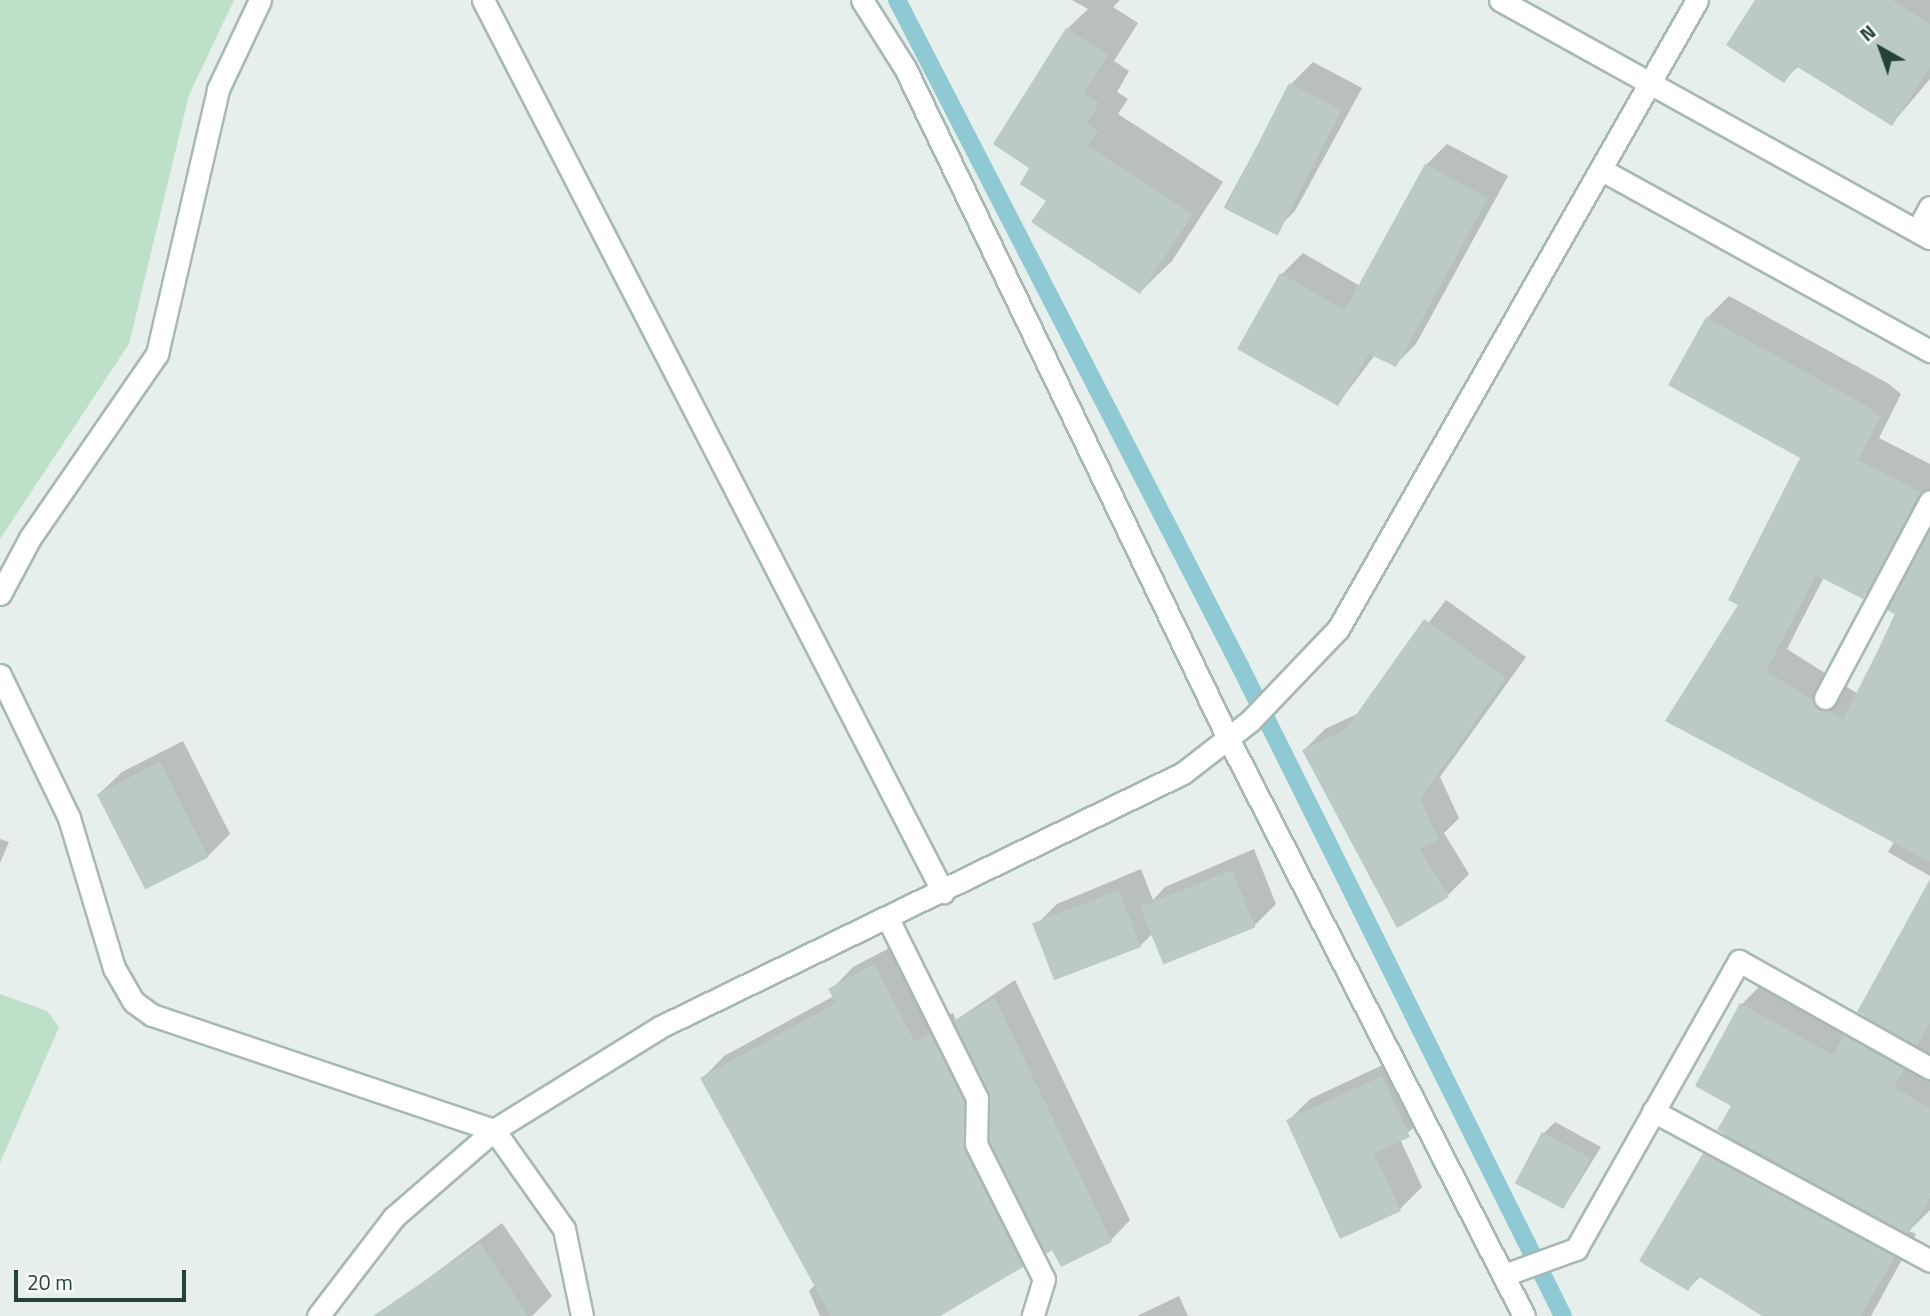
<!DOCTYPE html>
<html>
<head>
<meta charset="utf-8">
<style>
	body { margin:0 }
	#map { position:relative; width:1930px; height:1316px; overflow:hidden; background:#e6efeb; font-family:"Titillium Web",sans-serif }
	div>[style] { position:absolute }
	.green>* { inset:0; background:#bfe0c8 }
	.shadow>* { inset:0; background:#0003 }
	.stream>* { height:18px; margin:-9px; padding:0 9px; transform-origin:9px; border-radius:9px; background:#8ec9d4 }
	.building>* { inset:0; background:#bbcac4; transform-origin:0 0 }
	.roads { filter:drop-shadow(2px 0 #a8b8b2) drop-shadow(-2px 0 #a8b8b2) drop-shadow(0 2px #a8b8b2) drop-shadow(0 -2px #a8b8b2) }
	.minor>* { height:21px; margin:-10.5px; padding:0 10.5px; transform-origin:10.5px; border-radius:10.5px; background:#fff }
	span { translate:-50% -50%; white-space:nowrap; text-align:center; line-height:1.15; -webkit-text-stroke:5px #f7fbf9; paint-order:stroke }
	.north { position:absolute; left:1846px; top:14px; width:70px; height:70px; -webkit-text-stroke:5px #f7fbf9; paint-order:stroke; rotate:320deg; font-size:19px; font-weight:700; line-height:28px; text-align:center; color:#24423a }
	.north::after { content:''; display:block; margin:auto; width:24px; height:32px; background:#24423a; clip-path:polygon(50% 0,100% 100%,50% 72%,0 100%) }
	.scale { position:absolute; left:14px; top:1270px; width:172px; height:32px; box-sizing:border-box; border:4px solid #24423a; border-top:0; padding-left:9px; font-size:21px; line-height:24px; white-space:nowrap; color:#24423a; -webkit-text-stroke:5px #f7fbf9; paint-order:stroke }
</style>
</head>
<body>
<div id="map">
	<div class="green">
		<div style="clip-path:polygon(0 0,234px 0,189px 95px,129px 344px,0 539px)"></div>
		<div style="clip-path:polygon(0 994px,47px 1011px,59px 1027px,0 1163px)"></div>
	</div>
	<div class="shadow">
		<div style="clip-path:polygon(1072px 0,1120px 0,1113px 7px,1138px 23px,1114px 61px,1129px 71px,1117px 92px,1128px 99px,1118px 114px,1223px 182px,1172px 261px,1140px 292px,1048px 201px,1032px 167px,1067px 29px,1088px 9px)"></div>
		<div style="clip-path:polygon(1757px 0,1930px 0,1930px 79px,1892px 124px,1799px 66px,1784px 80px)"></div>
		<div style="clip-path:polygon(1313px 62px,1362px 88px,1295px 211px,1273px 233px,1224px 207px,1291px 84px)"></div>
		<div style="clip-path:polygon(1447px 144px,1508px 176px,1416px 344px,1395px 365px,1375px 355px,1338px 404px,1239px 348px,1282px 274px,1303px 253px,1360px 286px,1426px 165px)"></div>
		<div style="clip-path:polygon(1729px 296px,1889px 384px,1901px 394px,1879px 438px,1930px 464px,1930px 491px,1885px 574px,1863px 597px,1824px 577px,1787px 649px,1858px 694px,1930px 538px,1930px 876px,1888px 852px,1894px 842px,1667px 721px,1740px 604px,1802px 457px,1707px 318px)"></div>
		<div style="clip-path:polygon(1446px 600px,1526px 657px,1440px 777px,1459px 818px,1444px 833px,1469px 874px,1448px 895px,1304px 750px,1325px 729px,1359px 713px)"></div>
		<div style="clip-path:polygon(183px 741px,230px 834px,208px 856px,99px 794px,122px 772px)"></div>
		<div style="clip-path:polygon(0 839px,9px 842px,0 863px)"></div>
		<div style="clip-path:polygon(1254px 849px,1276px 904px,1254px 926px,1153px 933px,1140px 946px,1035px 926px,1057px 904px,1141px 869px,1153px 900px,1165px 887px)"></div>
		<div style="clip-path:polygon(1930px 883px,1930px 1210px,1909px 1231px,1916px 1234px,1871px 1316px,1765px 1316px,1701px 1276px,1688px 1289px,1704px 1154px,1725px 1133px,1734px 1105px,1742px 1004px,1764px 982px,1851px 1031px,1866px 1015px)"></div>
		<div style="clip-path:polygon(evenodd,897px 944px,938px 1021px,953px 1013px,956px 1020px,1015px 980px,1130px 1220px,1111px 1240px,1043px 1245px,1022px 1266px,940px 1316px,820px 1316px,809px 1291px,816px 1284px,702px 1079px,724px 1056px,834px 996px,831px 990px,853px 967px,897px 944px,985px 1081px,991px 1092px,991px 1137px,985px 1127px,985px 1081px)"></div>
		<div style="clip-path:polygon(1404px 1055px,1431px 1113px,1400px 1139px,1422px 1187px,1400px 1209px,1288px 1121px,1310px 1099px)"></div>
		<div style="clip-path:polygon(1555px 1122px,1601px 1147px,1564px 1207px,1544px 1133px)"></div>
		<div style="clip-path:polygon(502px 1223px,552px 1296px,532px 1316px,426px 1316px,410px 1292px)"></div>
		<div style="clip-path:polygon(1179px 1296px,1188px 1316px,1137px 1316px)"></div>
	</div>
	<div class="stream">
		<div style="left:897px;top:0;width:749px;rotate:62.75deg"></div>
		<div style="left:1240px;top:666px;width:726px;rotate:63.58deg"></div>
	</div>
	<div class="building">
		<div style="clip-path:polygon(1755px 0,1892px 0,1930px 24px,1930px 67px,1892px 126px,1796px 66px,1784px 83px,1726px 45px)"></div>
		<div style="clip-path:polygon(1066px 28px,1108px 55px,1084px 93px,1099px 103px,1087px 124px,1098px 131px,1088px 146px,1193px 214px,1140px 294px,1031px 222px,1046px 201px,1020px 184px,1029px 168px,993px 144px)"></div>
		<div style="left:1289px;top:83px;width:59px;height:141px;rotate:27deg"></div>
		<div style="clip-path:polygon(1425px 164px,1488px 198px,1396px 367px,1369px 354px,1338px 406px,1237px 349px,1280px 273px,1345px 310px)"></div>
		<div style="clip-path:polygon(1706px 317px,1867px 406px,1880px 417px,1858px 460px,1921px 492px,1863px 599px,1816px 575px,1766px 671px,1843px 719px,1896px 615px,1887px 610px,1930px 529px,1930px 862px,1665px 721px,1738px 605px,1728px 600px,1800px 458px,1668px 385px)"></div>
		<div style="clip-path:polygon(1424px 619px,1506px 678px,1420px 799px,1439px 840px,1420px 849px,1449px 897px,1397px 928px,1302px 750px,1346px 729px)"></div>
		<div style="left:160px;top:762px;width:107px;height:71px;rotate:63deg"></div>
		<div style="left:1232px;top:870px;width:62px;height:99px;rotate:68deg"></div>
		<div style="clip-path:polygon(1930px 879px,1930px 1023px,1917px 1046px,1857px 1012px)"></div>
		<div style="left:1119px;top:890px;width:61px;height:93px;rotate:69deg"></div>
		<div style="clip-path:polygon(874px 964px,915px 1042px,930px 1034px,964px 1101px,964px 1149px,1023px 1267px,940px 1316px,831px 1316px,700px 1078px,836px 1003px,828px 989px)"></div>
		<div style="clip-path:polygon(995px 998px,1112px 1242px,1061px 1267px,1052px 1250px,1046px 1254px,989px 1141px,989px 1093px,953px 1021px)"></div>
		<div style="clip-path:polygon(1740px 1003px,1833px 1055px,1844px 1035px,1904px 1069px,1894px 1087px,1930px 1108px,1930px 1198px,1908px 1234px,1717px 1130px,1731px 1106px,1695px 1086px)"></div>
		<div style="clip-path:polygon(1382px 1076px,1410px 1137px,1374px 1153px,1401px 1211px,1340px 1239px,1286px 1120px)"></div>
		<div style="left:1542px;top:1132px;width:55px;height:58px;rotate:28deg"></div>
		<div style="clip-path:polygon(1703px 1153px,1895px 1257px,1860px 1316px,1762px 1316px,1698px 1276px,1688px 1291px,1639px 1261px)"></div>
		<div style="clip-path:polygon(480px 1243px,528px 1316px,373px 1316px)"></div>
	</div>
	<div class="roads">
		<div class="minor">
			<div style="left:483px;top:0;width:1004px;rotate:62.72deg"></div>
			<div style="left:862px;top:0;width:80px;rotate:57.7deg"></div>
			<div style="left:905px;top:68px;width:744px;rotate:64.26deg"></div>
			<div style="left:1228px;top:738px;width:649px;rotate:62.88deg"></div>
			<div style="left:1500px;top:0;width:491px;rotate:29deg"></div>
			<div style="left:1602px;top:170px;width:375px;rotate:28.9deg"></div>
			<div style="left:1917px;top:231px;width:27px;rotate:-62deg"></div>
			<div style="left:0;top:594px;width:64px;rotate:-61.8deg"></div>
			<div style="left:30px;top:538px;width:224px;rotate:-55.4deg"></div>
			<div style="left:157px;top:354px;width:272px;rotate:-77deg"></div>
			<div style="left:218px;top:89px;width:98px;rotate:-64.7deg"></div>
			<div style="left:0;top:675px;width:159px;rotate:64.2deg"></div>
			<div style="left:69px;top:818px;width:157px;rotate:73.3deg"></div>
			<div style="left:114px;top:968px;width:39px;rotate:60deg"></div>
			<div style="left:134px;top:1002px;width:22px;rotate:36deg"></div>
			<div style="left:152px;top:1015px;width:361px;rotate:18.6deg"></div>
			<div style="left:494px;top:1130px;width:121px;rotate:54.7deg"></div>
			<div style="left:564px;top:1229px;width:89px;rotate:78.3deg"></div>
			<div style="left:1825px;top:698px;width:223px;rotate:-61.9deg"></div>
			<div style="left:887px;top:917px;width:202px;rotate:63.6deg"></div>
			<div style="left:977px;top:1098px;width:46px;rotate:91.2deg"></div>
			<div style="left:976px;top:1144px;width:151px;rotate:63.3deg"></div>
			<div style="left:1044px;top:1279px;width:39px;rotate:107deg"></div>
			<div style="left:1653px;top:1111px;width:315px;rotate:28.4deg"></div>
			<div style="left:1504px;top:1275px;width:77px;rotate:-19.9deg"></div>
			<div style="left:1576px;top:1249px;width:331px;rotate:-60.5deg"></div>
			<div style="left:1739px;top:961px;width:219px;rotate:29.3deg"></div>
			<div style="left:318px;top:1316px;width:125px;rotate:-52.5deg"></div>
			<div style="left:394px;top:1217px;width:133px;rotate:-41deg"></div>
			<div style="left:494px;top:1130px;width:195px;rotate:-31.8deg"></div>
			<div style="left:660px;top:1027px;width:581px;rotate:-25.9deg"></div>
			<div style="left:1183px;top:773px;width:85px;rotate:-37.8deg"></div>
			<div style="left:1250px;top:721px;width:127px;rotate:-46.3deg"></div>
			<div style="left:1338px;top:629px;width:724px;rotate:-60.28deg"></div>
		</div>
	</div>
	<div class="north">N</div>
	<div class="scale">20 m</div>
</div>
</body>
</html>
